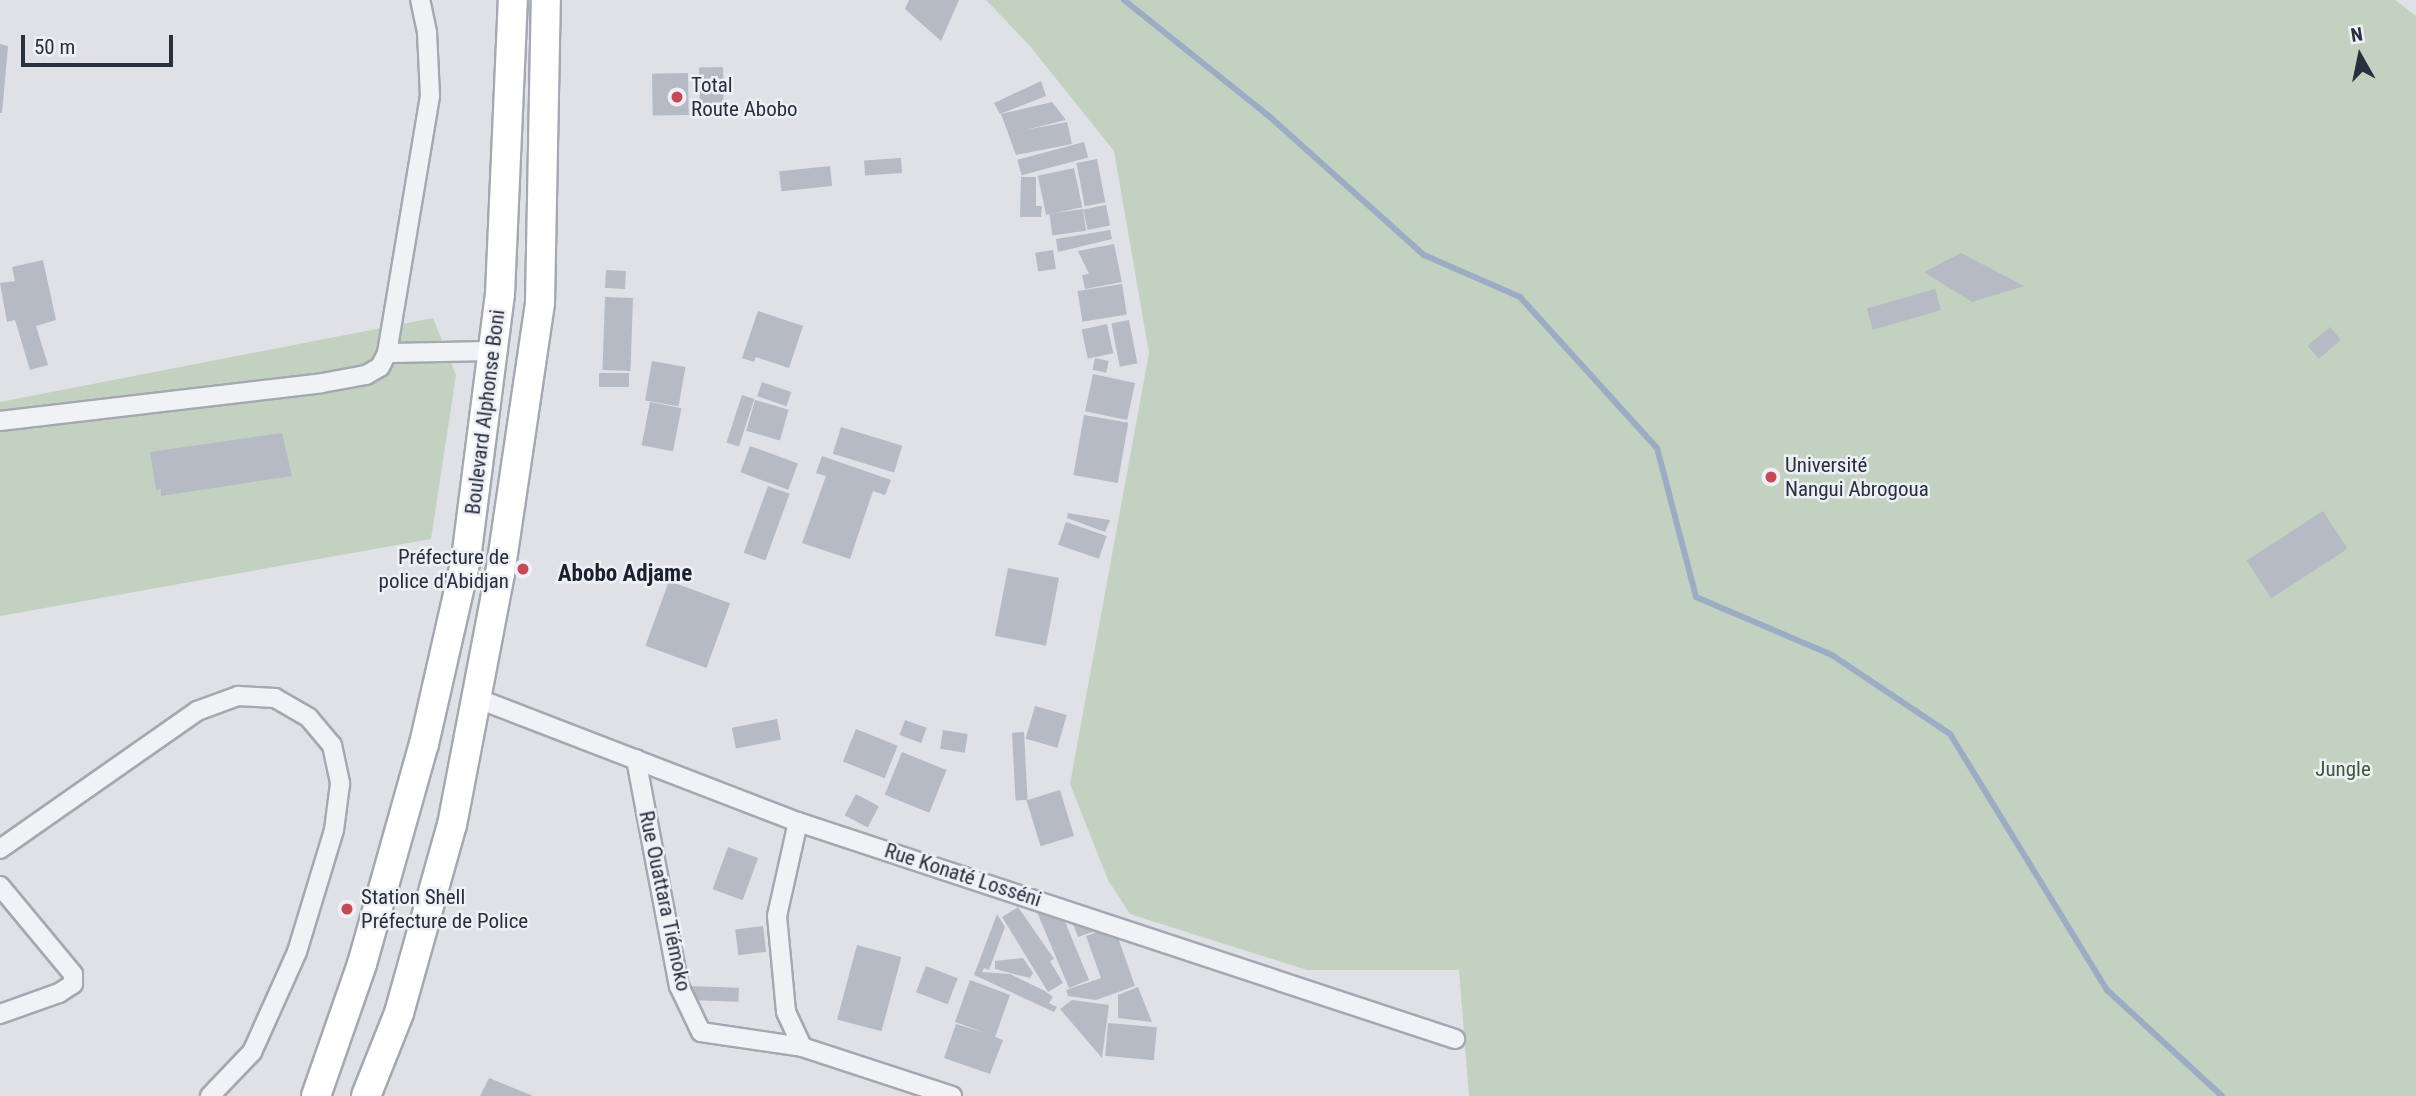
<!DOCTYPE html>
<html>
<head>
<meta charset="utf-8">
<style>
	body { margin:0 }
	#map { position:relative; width:2416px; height:1096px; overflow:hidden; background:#dfe1e7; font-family:"Roboto Condensed",sans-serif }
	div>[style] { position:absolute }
	.green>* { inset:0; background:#c3d1c0 }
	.stream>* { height:6px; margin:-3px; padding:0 3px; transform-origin:3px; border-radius:3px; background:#9badc5 }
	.building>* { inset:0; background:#b6bac4; transform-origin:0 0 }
	.roads { filter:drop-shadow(2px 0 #a4a8b1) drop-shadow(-2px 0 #a4a8b1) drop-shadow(0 2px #a4a8b1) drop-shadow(0 -2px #a4a8b1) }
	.street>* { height:18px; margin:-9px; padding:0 9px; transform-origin:9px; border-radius:9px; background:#f1f2f6 }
	.primary>* { height:28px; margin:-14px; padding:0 14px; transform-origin:14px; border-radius:14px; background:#fff }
	.dots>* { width:19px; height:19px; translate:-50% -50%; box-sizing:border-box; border:4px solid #eef0f5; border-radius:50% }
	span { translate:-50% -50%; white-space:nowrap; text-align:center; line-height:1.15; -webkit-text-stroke:5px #eef0f5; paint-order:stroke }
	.poi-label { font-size:21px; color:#282f3d }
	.left { translate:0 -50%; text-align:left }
	.right { translate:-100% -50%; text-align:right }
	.street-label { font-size:21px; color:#282f3d }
	.park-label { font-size:21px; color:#3b5837 }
	.neighbourhood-label { font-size:23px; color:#1b202e; font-weight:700 }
	.north { position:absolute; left:2325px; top:21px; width:70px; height:70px; -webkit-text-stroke:5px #eef0f5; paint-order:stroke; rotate:351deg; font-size:19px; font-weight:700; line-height:28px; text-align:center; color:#282f3d }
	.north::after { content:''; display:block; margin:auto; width:24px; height:32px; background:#282f3d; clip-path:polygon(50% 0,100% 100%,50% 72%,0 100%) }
	.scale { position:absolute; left:21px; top:35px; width:152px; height:32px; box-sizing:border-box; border:4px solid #282f3d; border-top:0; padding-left:9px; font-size:21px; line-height:24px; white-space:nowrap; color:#282f3d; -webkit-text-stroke:5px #eef0f5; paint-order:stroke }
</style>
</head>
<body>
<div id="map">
	<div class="green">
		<div style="clip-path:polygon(986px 0,2395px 0,2416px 16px,2416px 1096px,1469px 1096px,1459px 970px,1307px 970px,1130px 914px,1108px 880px,1070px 784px,1149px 353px,1114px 151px,1029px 45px)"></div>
		<div style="clip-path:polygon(433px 318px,456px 375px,431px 539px,0 616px,0 402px)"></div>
	</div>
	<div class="stream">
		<div style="left:1124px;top:0;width:187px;rotate:38.7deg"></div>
		<div style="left:1270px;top:117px;width:207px;rotate:41.9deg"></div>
		<div style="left:1424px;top:255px;width:105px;rotate:23.6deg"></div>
		<div style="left:1520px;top:297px;width:204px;rotate:47.8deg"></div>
		<div style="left:1657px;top:448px;width:154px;rotate:75.3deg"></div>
		<div style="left:1696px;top:597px;width:148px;rotate:23.1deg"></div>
		<div style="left:1832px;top:655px;width:142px;rotate:33.8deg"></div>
		<div style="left:1950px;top:734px;width:300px;rotate:58.5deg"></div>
		<div style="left:2107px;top:990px;width:156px;rotate:42.7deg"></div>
	</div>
	<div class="building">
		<div style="clip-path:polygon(909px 0,959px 0,941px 41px,905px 9px)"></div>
		<div style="clip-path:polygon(0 44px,8px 46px,2px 113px,0 113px)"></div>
		<div style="left:723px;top:67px;width:43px;height:24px;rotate:89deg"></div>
		<div style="left:688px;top:73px;width:42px;height:36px;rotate:89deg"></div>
		<div style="clip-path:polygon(1041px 81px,1046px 96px,1000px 114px,994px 103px)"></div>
		<div style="clip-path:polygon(1052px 102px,1066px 120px,1025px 130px,1067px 122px,1072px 144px,1016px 155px,1001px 114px)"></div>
		<div style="left:1084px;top:142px;width:16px;height:69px;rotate:75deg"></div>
		<div style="left:901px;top:158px;width:15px;height:37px;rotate:86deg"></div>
		<div style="left:1097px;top:159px;width:44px;height:21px;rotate:79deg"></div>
		<div style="left:830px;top:166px;width:20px;height:51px;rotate:84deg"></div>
		<div style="left:1074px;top:168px;width:40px;height:37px;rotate:78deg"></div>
		<div style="clip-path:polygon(1021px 177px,1036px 177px,1036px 206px,1042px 206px,1041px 217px,1020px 217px)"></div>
		<div style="left:1106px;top:205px;width:21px;height:23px;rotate:79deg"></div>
		<div style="left:1083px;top:209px;width:22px;height:34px;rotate:82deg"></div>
		<div style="clip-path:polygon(1110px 230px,1112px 239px,1058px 252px,1056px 239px)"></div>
		<div style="clip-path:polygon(1114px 244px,1122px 282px,1085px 289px,1082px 275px,1089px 274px,1078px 251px)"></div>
		<div style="left:1053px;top:250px;width:19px;height:18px;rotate:81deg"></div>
		<div style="clip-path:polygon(1961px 253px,2024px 286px,1972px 302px,1924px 272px)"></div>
		<div style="clip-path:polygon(43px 260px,56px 320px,36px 326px,48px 365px,30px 370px,15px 320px,7px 322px,0 283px,15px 281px,12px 267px)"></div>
		<div style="left:606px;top:270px;width:20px;height:18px;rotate:3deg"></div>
		<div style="left:1122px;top:284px;width:31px;height:45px;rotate:81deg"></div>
		<div style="left:1935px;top:289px;width:22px;height:71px;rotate:74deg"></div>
		<div style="left:605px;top:297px;width:28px;height:73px;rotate:2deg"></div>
		<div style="clip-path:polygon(758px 311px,803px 326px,789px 368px,756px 357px,754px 362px,742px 358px)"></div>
		<div style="left:1129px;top:320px;width:44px;height:18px;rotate:79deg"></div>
		<div style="left:1107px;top:324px;width:30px;height:26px;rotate:78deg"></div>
		<div style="left:2330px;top:327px;width:17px;height:29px;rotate:50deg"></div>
		<div style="left:1095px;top:358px;width:14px;height:12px;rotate:12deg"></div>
		<div style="left:652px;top:361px;width:34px;height:40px;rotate:10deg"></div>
		<div style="left:599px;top:373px;width:30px;height:14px"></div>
		<div style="left:1093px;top:374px;width:43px;height:38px;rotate:12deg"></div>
		<div style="left:762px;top:382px;width:31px;height:15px;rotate:19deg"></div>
		<div style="left:742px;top:395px;width:13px;height:50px;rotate:18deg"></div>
		<div style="left:755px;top:400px;width:35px;height:32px;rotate:16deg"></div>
		<div style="left:650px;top:402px;width:32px;height:44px;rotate:11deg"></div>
		<div style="left:1084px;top:415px;width:45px;height:61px;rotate:10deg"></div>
		<div style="left:841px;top:427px;width:64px;height:28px;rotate:17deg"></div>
		<div style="clip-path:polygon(282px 433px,292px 476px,161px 496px,161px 489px,156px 490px,150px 452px)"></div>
		<div style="left:750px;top:446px;width:51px;height:28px;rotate:20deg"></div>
		<div style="clip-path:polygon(822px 456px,891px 480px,885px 495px,873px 491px,850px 559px,802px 543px,826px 476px,816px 473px)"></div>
		<div style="left:768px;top:486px;width:23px;height:71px;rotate:20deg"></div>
		<div style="left:2323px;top:511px;width:45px;height:91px;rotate:57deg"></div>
		<div style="clip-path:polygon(1068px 513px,1110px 520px,1105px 532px,1067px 518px)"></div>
		<div style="left:1066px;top:522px;width:43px;height:24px;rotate:19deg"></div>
		<div style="left:1008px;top:568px;width:52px;height:69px;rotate:11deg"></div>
		<div style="left:669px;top:581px;width:65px;height:69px;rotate:20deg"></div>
		<div style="left:1035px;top:706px;width:33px;height:34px;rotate:16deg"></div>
		<div style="left:777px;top:719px;width:21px;height:46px;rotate:79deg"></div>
		<div style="left:905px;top:720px;width:23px;height:16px;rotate:20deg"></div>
		<div style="left:856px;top:729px;width:45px;height:35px;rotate:22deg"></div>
		<div style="left:943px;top:730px;width:25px;height:19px;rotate:9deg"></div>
		<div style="left:1024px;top:732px;width:68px;height:12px;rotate:87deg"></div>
		<div style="left:902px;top:752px;width:48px;height:46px;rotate:22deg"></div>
		<div style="left:1060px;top:790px;width:48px;height:35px;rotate:73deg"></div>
		<div style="left:856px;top:794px;width:26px;height:24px;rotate:28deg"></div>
		<div style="left:728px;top:847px;width:32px;height:45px;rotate:20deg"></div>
		<div style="clip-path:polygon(1034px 905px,1061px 912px,1089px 980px,1069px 988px)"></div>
		<div style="clip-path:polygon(1018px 907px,1054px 959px,1050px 961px,1063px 983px,1048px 992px,1002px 917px)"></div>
		<div style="clip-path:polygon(997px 914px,1005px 927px,989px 970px,984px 968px,982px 972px,1010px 974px,1045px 991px,1053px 997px,1049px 1003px,1057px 1007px,1054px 1012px,974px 975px)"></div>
		<div style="clip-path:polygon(1072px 921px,1112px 925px,1078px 937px)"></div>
		<div style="left:763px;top:926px;width:26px;height:28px;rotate:83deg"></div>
		<div style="clip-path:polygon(1114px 926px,1135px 986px,1096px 1000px,1068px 996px,1066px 990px,1101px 978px,1086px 936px)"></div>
		<div style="left:857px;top:945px;width:46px;height:77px;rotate:15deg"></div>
		<div style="clip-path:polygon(1023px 958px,1033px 973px,1030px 978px,995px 969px,995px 961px)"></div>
		<div style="left:926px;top:966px;width:34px;height:28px;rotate:21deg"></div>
		<div style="clip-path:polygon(970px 980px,1010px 995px,995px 1037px,1003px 1040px,990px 1074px,944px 1058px,956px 1024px,986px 1033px,955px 1022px)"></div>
		<div style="left:688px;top:986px;width:51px;height:14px;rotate:2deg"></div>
		<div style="clip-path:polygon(1138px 987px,1152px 1022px,1118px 1018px,1118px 995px)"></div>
		<div style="clip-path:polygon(1072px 1000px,1109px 1005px,1102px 1058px,1060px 1009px)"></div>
		<div style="left:1108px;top:1023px;width:49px;height:33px;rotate:5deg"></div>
		<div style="clip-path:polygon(489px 1078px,533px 1096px,480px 1096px)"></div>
	</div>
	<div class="roads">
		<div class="street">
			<div style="left:387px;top:353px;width:107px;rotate:-1.1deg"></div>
			<div style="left:0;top:421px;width:324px;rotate:-6.7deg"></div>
			<div style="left:322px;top:383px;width:45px;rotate:-10.3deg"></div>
			<div style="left:366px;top:375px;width:16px;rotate:-30deg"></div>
			<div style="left:380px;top:367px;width:16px;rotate:-63deg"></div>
			<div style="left:387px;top:353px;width:261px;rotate:-80.5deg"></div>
			<div style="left:430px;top:96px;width:64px;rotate:-92.7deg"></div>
			<div style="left:427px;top:32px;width:33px;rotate:-102deg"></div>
			<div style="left:476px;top:698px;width:345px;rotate:21.1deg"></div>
			<div style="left:798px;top:822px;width:692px;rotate:18.28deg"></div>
			<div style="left:636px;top:759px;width:231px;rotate:79.3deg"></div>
			<div style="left:679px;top:986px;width:51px;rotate:64.4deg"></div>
			<div style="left:701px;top:1032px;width:102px;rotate:8.4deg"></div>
			<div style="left:802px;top:1047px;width:158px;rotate:18.1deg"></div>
			<div style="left:798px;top:822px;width:96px;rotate:102.6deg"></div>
			<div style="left:777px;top:916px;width:96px;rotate:84.6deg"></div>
			<div style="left:786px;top:1012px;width:38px;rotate:65deg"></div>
			<div style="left:0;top:849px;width:241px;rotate:-35deg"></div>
			<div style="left:197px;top:711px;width:44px;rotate:-20.1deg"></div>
			<div style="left:238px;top:696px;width:37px;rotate:3deg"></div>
			<div style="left:275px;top:698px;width:39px;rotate:30deg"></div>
			<div style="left:309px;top:718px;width:35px;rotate:50deg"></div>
			<div style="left:332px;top:745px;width:40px;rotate:78deg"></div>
			<div style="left:340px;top:784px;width:46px;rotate:97.4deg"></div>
			<div style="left:334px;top:830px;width:127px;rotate:106.9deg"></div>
			<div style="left:297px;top:952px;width:110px;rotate:114.2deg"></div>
			<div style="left:252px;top:1052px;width:61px;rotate:133.7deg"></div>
			<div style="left:0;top:886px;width:114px;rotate:50.3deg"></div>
			<div style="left:73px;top:974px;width:10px;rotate:90deg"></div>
			<div style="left:73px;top:984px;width:17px;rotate:147deg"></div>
			<div style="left:59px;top:993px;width:63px;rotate:160.4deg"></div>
		</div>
		<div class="primary">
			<div style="left:316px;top:1096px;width:140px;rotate:-70.8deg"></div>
			<div style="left:362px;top:964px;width:229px;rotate:-74.3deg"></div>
			<div style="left:424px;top:744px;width:190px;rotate:-77.2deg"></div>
			<div style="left:466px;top:559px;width:267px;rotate:-82.7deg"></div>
			<div style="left:500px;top:294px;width:294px;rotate:-87.5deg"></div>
			<div style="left:366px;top:1096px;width:89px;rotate:-68.3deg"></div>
			<div style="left:399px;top:1013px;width:195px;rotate:-74.3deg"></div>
			<div style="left:452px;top:825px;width:256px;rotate:-79.2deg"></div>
			<div style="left:500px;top:574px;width:274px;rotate:-81.6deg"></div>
			<div style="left:540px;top:303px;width:303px;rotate:-88.9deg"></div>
		</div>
	</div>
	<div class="dots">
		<div style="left:677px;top:97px;background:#c64a54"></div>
		<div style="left:1771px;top:477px;background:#c64a54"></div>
		<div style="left:523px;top:569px;background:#c64a54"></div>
		<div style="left:347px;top:909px;background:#c64a54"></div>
	</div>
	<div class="poi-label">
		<span class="left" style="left:691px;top:97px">Total<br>Route Abobo</span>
		<span class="left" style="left:1785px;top:477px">Université<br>Nangui Abrogoua</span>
		<span class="right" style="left:509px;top:569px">Préfecture de<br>police d'Abidjan</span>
		<span class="left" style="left:361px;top:909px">Station Shell<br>Préfecture de Police</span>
	</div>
	<div class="street-label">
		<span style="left:485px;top:412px;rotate:-83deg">Boulevard Alphonse Boni</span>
		<span style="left:963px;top:875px;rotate:18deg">Rue Konaté Losséni</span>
		<span style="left:665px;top:901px;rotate:78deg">Rue Ouattara Tiémoko</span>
	</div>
	<div class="park-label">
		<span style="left:2343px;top:769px">Jungle</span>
	</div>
	<div class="neighbourhood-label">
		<span style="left:625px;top:574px">Abobo Adjame</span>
	</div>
	<div class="north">N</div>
	<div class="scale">50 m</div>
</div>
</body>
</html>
